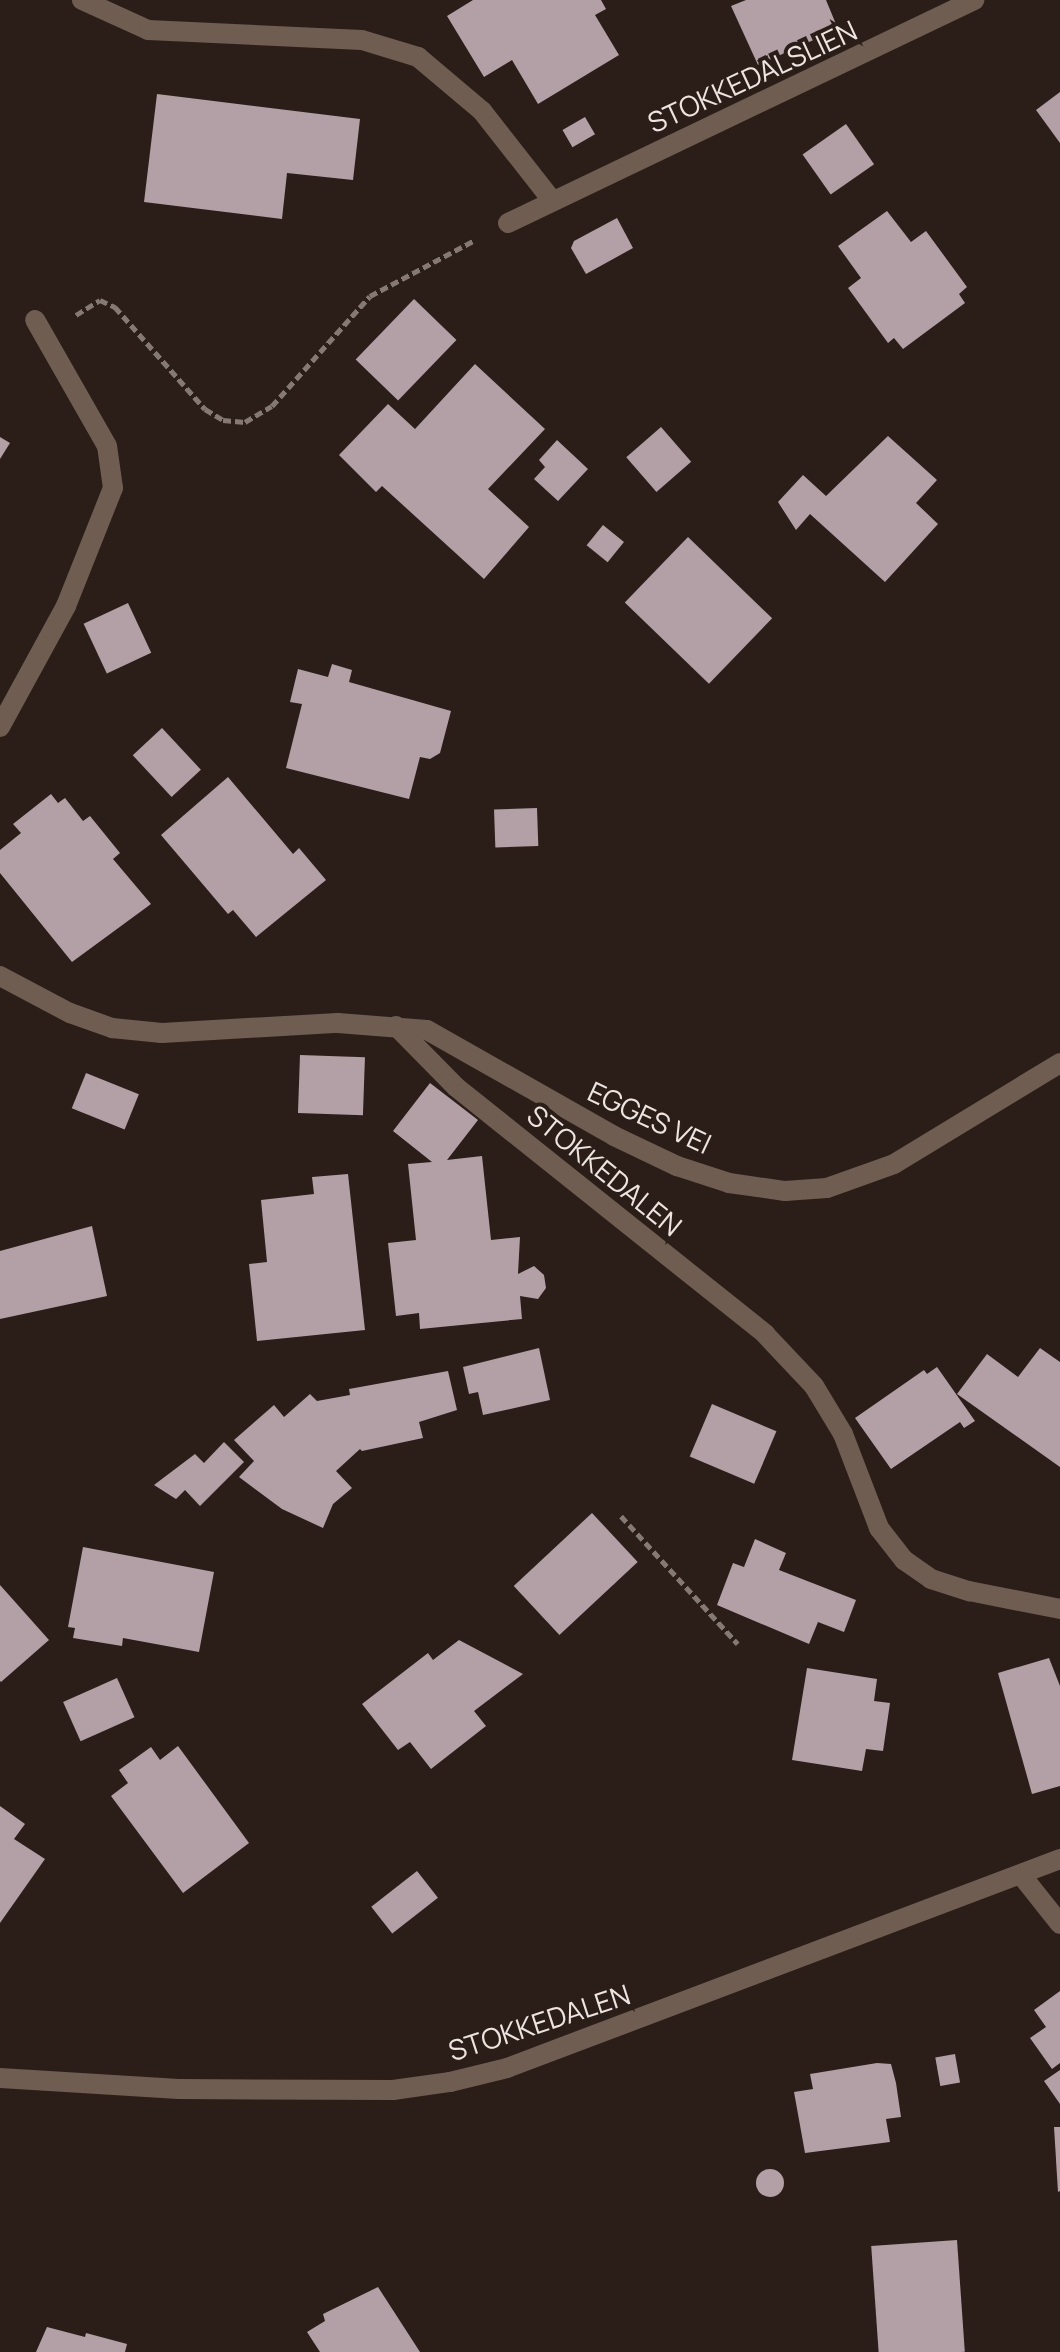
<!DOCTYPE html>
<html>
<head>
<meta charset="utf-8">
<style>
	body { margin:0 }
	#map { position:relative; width:1060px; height:2352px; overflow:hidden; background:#2b1e18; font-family:Manrope,sans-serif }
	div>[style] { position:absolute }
	.building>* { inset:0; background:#b3a0a6; transform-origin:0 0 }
	.round { border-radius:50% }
	.path>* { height:5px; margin-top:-2.5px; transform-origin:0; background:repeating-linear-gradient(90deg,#857974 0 8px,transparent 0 12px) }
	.lane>* { height:20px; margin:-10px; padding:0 10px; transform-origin:10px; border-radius:10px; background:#6e5d50 }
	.street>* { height:20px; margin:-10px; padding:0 10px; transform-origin:10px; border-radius:10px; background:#6e5d50 }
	span { translate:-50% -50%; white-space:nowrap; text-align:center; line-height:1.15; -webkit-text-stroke:8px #2b1e18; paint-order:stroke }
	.street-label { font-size:28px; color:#eee4e0 }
</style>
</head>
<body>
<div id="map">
	<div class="building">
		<div style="clip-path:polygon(473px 0,601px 0,606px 9px,595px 15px,619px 55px,538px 104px,512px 60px,484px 77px,447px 16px)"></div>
		<div style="clip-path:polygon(746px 0,826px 0,838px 29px,758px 65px,731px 6px)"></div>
		<div style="clip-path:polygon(1060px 92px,1060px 143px,1036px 110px)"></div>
		<div style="clip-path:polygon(157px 94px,360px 119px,353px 180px,287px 173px,282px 219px,144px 202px)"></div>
		<div style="left:585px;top:117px;width:20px;height:26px;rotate:60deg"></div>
		<div style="left:846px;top:124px;width:49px;height:53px;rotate:55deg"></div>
		<div style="clip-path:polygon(887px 211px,911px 242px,926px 231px,967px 287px,959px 294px,965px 303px,903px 349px,894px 338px,888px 343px,848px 288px,861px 278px,838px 246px)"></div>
		<div style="clip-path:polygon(617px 218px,633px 248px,586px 274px,571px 248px,574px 241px)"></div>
		<div style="left:414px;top:299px;width:59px;height:84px;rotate:44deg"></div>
		<div style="clip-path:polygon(475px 364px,545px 429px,488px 489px,529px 527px,484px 579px,382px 486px,376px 492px,339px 455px,388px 404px,415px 429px)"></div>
		<div style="left:661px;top:427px;width:46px;height:46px;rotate:49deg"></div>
		<div style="clip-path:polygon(888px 436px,937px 480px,916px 503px,938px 524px,885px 582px,810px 514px,796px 530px,778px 502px,803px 475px,826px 496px)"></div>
		<div style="clip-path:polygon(0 437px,10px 443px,0 459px)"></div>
		<div style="clip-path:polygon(557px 440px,588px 469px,558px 501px,534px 479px,545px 467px,539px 460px)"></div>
		<div style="left:603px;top:525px;width:27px;height:26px;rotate:39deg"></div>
		<div style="left:688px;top:537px;width:117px;height:91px;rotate:44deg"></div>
		<div style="left:128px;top:603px;width:55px;height:49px;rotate:65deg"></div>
		<div style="clip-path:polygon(332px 664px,352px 670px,349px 682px,451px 711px,440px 753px,430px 759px,420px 757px,409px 799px,286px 768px,302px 704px,290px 702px,298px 669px,328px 677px)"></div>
		<div style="left:162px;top:728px;width:57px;height:40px;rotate:47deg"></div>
		<div style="clip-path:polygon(228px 777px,293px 854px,299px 848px,326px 880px,256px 937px,233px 910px,228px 914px,161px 835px)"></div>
		<div style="clip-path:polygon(51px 794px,58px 803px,65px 798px,83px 821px,90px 816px,120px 853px,113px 859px,151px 904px,72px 962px,0 873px,0 850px,21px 833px,13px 824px)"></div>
		<div style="left:537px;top:808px;width:38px;height:43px;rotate:88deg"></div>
		<div style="left:300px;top:1055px;width:65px;height:58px;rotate:2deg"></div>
		<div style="left:86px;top:1073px;width:57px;height:38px;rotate:22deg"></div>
		<div style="clip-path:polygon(430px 1083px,478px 1120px,447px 1160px,482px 1156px,491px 1240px,520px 1237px,518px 1274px,534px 1266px,544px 1275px,546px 1288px,538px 1299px,520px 1296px,522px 1319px,420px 1329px,419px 1313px,396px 1316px,388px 1243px,416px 1240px,408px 1164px,432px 1162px,393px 1131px)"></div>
		<div style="clip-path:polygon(348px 1174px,365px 1330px,257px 1341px,249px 1264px,267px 1262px,261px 1200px,314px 1194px,312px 1177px)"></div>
		<div style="clip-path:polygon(92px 1226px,107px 1296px,0 1319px,0 1251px)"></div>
		<div style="clip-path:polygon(539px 1348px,550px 1400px,483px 1415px,478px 1392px,469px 1394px,463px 1367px)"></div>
		<div style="clip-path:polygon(1040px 1348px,1060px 1362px,1060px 1467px,957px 1394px,987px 1354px,1018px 1377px)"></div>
		<div style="clip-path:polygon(937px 1367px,975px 1421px,964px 1428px,960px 1422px,891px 1469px,855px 1418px,924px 1370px,927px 1374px)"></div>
		<div style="clip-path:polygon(448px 1371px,457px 1410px,419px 1422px,423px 1438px,362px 1451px,357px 1446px,360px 1449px,336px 1471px,352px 1488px,333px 1504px,323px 1528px,282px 1509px,239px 1477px,254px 1461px,234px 1440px,274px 1405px,284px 1417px,310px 1394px,317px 1401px,350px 1395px,349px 1389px)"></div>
		<div style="left:712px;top:1404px;width:70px;height:57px;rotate:23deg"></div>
		<div style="clip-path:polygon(224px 1442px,244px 1462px,200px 1506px,185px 1490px,176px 1499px,154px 1485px,195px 1454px,204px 1463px)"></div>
		<div style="left:592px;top:1513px;width:67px;height:107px;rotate:47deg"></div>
		<div style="clip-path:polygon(755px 1539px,786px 1553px,779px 1570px,856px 1600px,844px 1632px,818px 1622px,809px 1644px,717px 1605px,733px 1563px,744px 1567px)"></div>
		<div style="clip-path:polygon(83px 1547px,214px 1572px,199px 1652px,123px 1638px,122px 1646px,73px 1638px,75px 1628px,68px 1627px)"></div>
		<div style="clip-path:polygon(0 1585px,49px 1640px,1px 1682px,0 1681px)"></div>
		<div style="clip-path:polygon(459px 1640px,523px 1674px,474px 1711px,486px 1726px,431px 1769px,410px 1742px,398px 1750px,362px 1704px,428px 1653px,433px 1660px)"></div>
		<div style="clip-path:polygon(1049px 1658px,1060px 1686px,1060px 1786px,1032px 1794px,998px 1673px)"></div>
		<div style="clip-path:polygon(807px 1668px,877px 1679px,874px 1701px,890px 1703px,883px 1751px,866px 1749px,862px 1771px,792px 1760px)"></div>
		<div style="left:117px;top:1678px;width:43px;height:59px;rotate:66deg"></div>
		<div style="clip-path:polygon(178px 1746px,249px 1843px,183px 1893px,111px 1796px,128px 1783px,119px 1770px,151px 1747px,160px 1760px)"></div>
		<div style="clip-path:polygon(0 1806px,25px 1824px,14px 1839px,45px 1859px,0 1923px)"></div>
		<div style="left:417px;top:1871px;width:34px;height:58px;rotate:52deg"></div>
		<div style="clip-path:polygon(1060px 1991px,1060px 2063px,1052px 2069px,1030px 2038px,1046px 2027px,1034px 2010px)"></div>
		<div style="left:955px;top:2054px;width:29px;height:20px;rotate:80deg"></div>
		<div style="clip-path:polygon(877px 2063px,891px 2064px,896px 2083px,901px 2117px,886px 2119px,890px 2142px,805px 2153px,794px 2092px,813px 2089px,810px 2074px)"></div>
		<div style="clip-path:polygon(1060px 2070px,1060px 2104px,1044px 2081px)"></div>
		<div style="clip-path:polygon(1054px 2127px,1060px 2127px,1060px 2191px,1058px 2192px)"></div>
		<div class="round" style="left:756px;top:2169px;width:28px;height:28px"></div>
		<div style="left:957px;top:2240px;width:112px;height:86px;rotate:86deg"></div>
		<div style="clip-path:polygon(378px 2287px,420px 2352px,320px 2352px,307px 2332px,325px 2321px,323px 2314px)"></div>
		<div style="clip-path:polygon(47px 2327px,85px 2337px,86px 2333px,127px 2344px,125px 2352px,36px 2352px)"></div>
	</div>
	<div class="path">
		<div style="left:76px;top:315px;width:28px;rotate:-32deg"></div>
		<div style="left:100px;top:300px;width:17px;rotate:25deg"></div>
		<div style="left:115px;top:307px;width:136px;rotate:48.6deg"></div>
		<div style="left:205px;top:409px;width:21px;rotate:31deg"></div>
		<div style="left:223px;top:420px;width:22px;rotate:5deg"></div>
		<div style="left:245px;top:422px;width:31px;rotate:-31deg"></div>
		<div style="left:272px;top:406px;width:147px;rotate:-48.3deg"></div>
		<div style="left:370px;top:296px;width:119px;rotate:-28.1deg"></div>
		<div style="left:621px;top:1516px;width:173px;rotate:47.6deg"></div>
	</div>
	<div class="lane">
		<div style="left:0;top:727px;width:138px;rotate:-61.4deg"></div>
		<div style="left:66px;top:606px;width:127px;rotate:-68.3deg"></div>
		<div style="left:113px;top:488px;width:42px;rotate:-98.1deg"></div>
		<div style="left:107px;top:446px;width:145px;rotate:-119.7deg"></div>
	</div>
	<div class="street">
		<div style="left:82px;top:0;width:72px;rotate:24.4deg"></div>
		<div style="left:148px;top:30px;width:214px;rotate:2.7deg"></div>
		<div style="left:362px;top:40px;width:59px;rotate:16.9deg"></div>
		<div style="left:418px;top:57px;width:84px;rotate:40.2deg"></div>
		<div style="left:482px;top:111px;width:112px;rotate:51.9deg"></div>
		<div style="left:508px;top:223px;width:517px;rotate:-25.57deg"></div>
		<div style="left:0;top:976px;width:79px;rotate:27.9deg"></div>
		<div style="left:70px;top:1013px;width:45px;rotate:19.7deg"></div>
		<div style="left:112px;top:1028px;width:50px;rotate:5.7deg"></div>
		<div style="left:162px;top:1033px;width:176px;rotate:-3.3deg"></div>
		<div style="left:338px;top:1023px;width:89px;rotate:4.5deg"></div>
		<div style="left:427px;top:1030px;width:215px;rotate:29.5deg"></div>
		<div style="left:614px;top:1136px;width:70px;rotate:25.5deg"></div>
		<div style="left:677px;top:1166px;width:55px;rotate:18.1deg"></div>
		<div style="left:729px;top:1183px;width:57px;rotate:8.1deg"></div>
		<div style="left:785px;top:1191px;width:42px;rotate:-4.1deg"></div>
		<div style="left:827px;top:1188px;width:71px;rotate:-19.7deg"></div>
		<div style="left:894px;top:1164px;width:194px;rotate:-31.3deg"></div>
		<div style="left:396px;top:1026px;width:86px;rotate:45.5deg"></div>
		<div style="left:456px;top:1087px;width:396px;rotate:38.6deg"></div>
		<div style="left:765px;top:1334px;width:71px;rotate:46.7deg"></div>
		<div style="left:814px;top:1386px;width:56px;rotate:58.9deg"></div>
		<div style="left:843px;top:1434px;width:101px;rotate:69deg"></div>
		<div style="left:879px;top:1528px;width:41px;rotate:52deg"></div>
		<div style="left:904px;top:1560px;width:33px;rotate:35deg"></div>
		<div style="left:931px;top:1579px;width:40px;rotate:18deg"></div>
		<div style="left:969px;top:1591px;width:93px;rotate:11.2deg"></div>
		<div style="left:1022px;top:1876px;width:61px;rotate:51.6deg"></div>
		<div style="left:0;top:2078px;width:179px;rotate:3.5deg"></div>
		<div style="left:179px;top:2089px;width:214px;rotate:0.3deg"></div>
		<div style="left:393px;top:2090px;width:58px;rotate:-8deg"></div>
		<div style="left:450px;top:2082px;width:59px;rotate:-13.8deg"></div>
		<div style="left:507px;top:2068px;width:591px;rotate:-20.7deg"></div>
	</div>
	<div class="street-label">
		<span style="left:752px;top:76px;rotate:-25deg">STOKKEDALSLIEN</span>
		<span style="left:650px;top:1117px;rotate:25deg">EGGES VEI</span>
		<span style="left:605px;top:1170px;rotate:39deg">STOKKEDALEN</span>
		<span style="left:539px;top:2022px;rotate:-18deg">STOKKEDALEN</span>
	</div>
</div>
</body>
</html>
